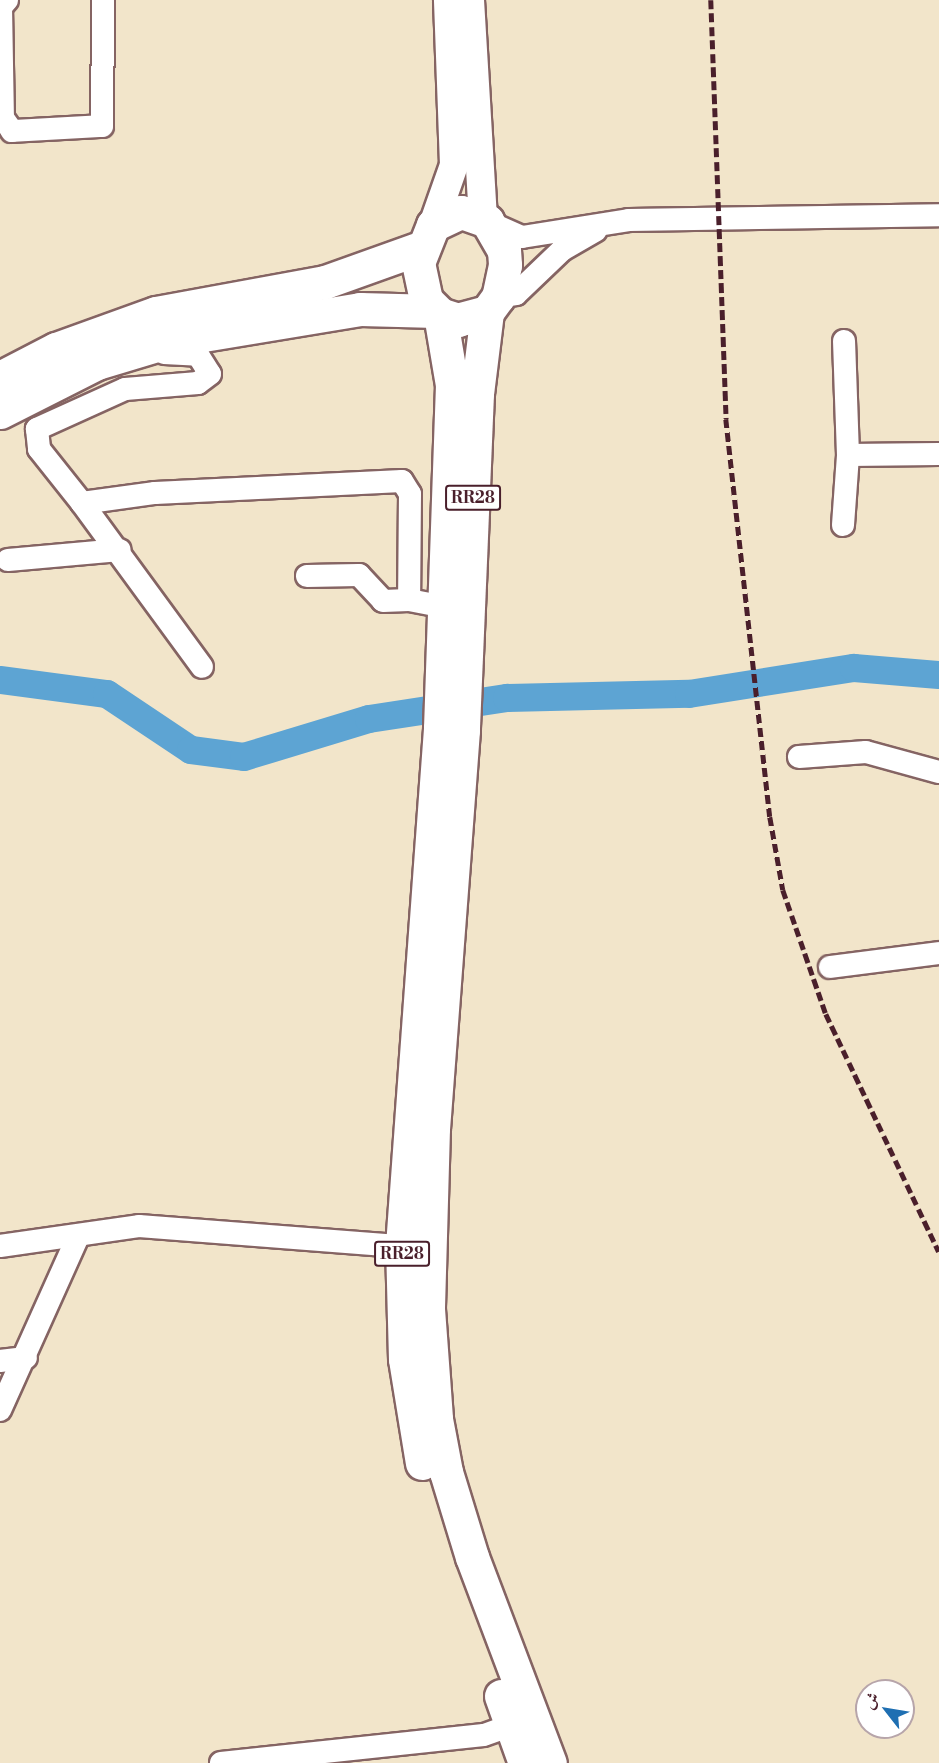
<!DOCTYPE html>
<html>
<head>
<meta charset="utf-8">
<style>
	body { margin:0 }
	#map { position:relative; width:939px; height:1763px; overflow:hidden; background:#f2e5ca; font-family:"Libre Bodoni",Amiri,serif }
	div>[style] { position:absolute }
	.river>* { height:28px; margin:-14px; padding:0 14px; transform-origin:14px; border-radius:14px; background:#5da4d3 }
	.roads { filter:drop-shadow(2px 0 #856463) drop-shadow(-2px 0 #856463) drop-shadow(0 2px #856463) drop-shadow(0 -2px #856463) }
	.minor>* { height:22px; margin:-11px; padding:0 11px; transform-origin:11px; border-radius:11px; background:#fff }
	.major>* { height:28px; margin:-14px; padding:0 14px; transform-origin:14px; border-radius:14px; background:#fff }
	.highway>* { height:33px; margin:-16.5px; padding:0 16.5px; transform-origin:16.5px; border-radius:16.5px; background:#fff }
	.rail>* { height:4.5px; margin-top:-2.25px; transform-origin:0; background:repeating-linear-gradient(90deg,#4a1f2b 0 9px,transparent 0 13.5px) }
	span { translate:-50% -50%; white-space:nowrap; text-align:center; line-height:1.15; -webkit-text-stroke:4.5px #fff; paint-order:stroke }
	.shield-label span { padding:2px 4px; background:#fff; border:2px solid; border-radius:4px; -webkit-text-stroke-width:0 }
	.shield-label { font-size:16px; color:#4a1f2b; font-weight:700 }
	.north { position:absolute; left:855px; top:1679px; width:60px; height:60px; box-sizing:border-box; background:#fff; border:2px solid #b7a5aa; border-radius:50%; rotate:301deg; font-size:16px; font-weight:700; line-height:24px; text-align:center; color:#4a1f2b }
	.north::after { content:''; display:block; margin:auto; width:21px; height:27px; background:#1f6fb2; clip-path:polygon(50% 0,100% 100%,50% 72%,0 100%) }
</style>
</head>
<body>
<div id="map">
	<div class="river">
		<div style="left:0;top:680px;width:108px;rotate:7.5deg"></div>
		<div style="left:107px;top:694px;width:101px;rotate:33.7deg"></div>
		<div style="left:191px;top:750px;width:53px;rotate:7.5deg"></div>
		<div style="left:244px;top:757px;width:131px;rotate:-16.9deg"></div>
		<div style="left:369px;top:719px;width:140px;rotate:-8.7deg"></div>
		<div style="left:507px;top:698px;width:182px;rotate:-1.3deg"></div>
		<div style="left:689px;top:694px;width:167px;rotate:-9deg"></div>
		<div style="left:854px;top:668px;width:85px;rotate:4.7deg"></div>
	</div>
	<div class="roads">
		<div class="minor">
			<div style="left:7px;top:0;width:9px;rotate:131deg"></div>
			<div style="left:1px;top:7px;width:111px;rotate:89deg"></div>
			<div style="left:3px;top:118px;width:16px;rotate:55deg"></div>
			<div style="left:12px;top:131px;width:90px;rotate:-3.2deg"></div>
			<div style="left:102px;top:126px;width:126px;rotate:-89.5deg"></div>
			<div style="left:488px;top:222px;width:37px;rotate:24deg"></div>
			<div style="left:522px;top:237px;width:108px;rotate:-9deg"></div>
			<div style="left:629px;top:220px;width:310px;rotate:-0.9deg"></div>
			<div style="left:498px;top:297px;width:18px;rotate:-9deg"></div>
			<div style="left:516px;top:294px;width:64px;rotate:-43.7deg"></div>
			<div style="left:562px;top:250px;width:39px;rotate:-30deg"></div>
			<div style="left:164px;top:353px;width:34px;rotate:3deg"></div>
			<div style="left:198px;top:355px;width:22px;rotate:58deg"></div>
			<div style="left:210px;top:374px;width:15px;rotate:143deg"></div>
			<div style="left:198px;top:383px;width:73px;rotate:175.3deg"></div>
			<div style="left:125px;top:389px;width:97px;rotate:155.6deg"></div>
			<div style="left:37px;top:429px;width:20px;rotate:84deg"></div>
			<div style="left:39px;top:449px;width:69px;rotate:51.5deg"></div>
			<div style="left:82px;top:503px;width:74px;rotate:-7.8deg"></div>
			<div style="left:155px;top:493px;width:247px;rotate:-2.8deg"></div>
			<div style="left:402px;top:481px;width:15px;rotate:58deg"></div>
			<div style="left:410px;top:494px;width:106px;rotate:90.5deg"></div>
			<div style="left:409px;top:600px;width:33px;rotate:11deg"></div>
			<div style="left:848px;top:455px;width:91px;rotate:-0.6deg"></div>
			<div style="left:82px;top:503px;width:203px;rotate:53.8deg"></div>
			<div style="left:843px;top:525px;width:70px;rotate:-85.9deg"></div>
			<div style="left:848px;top:455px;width:114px;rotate:-92deg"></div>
			<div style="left:8px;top:560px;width:112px;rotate:-5.1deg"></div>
			<div style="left:307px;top:576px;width:52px;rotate:-1.1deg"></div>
			<div style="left:359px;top:575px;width:35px;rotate:47deg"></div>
			<div style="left:383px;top:601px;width:26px;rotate:-2deg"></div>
			<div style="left:799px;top:757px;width:67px;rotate:-4.3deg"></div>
			<div style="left:866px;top:752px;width:76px;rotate:15.3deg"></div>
			<div style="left:830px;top:967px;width:110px;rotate:-7.3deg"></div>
			<div style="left:0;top:1246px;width:140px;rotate:-8.2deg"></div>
			<div style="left:139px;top:1226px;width:276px;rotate:4.4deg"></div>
			<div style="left:0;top:1361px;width:26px;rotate:-7deg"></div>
			<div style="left:0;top:1410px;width:188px;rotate:-65.8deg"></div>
			<div style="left:221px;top:1763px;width:264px;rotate:-6.1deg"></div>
			<div style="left:484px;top:1735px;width:41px;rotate:-19.7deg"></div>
		</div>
		<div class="major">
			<div style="left:470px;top:0;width:218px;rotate:86.6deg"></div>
			<div style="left:433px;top:225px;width:64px;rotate:-70.7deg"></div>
			<div style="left:454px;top:165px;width:165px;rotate:-92.1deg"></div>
		</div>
		<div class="highway">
			<div style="left:461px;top:212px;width:28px;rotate:19deg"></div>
			<div style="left:487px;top:221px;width:34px;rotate:60deg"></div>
			<div style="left:504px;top:250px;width:15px;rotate:86deg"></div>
			<div style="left:505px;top:265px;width:33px;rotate:102deg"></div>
			<div style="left:498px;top:297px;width:19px;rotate:126deg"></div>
			<div style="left:487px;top:312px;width:30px;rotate:165deg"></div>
			<div style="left:458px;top:320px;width:19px;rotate:-162deg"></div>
			<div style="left:440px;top:314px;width:20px;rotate:-135deg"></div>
			<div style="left:426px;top:300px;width:38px;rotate:-102deg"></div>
			<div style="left:418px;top:263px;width:41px;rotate:-68.5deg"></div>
			<div style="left:433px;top:225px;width:31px;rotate:-25deg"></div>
			<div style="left:487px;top:312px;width:82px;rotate:97deg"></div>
			<div style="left:477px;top:393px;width:337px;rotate:92.4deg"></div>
			<div style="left:463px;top:730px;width:399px;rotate:94.3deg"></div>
			<div style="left:433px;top:1128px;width:181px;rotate:91.6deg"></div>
			<div style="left:428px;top:1309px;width:110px;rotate:85.8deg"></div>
			<div style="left:436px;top:1419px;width:54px;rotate:79.3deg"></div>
			<div style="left:446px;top:1472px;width:89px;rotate:73deg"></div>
			<div style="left:472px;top:1557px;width:220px;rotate:69.3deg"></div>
			<div style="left:0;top:378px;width:63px;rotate:-27.4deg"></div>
			<div style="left:56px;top:349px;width:106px;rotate:-19.8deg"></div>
			<div style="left:156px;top:313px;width:172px;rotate:-10.4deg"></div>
			<div style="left:325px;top:282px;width:101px;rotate:-19.7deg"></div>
			<div style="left:0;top:412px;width:109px;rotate:-26.8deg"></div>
			<div style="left:97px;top:363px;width:79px;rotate:-16.8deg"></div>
			<div style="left:173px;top:340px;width:190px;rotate:-9.4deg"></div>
			<div style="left:360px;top:309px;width:76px;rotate:1.5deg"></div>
			<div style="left:422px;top:1463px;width:105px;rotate:-99.3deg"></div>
			<div style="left:405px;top:1359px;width:113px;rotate:-91.5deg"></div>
			<div style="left:402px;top:1246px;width:519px;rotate:-85.8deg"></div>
			<div style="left:440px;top:728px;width:343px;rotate:-88deg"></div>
			<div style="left:452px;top:385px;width:72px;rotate:-99.6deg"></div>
			<div style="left:501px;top:1696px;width:71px;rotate:70.3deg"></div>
		</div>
	</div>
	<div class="rail">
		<div style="left:711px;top:0;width:419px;rotate:87.9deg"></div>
		<div style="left:726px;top:419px;width:400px;rotate:83.7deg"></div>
		<div style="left:770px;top:817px;width:74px;rotate:79.9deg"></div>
		<div style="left:783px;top:890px;width:131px;rotate:70.9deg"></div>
		<div style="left:826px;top:1014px;width:263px;rotate:64.6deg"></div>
	</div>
	<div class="shield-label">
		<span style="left:473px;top:498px">RR28</span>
		<span style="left:402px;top:1254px">RR28</span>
	</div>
	<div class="north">ش</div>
</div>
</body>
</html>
